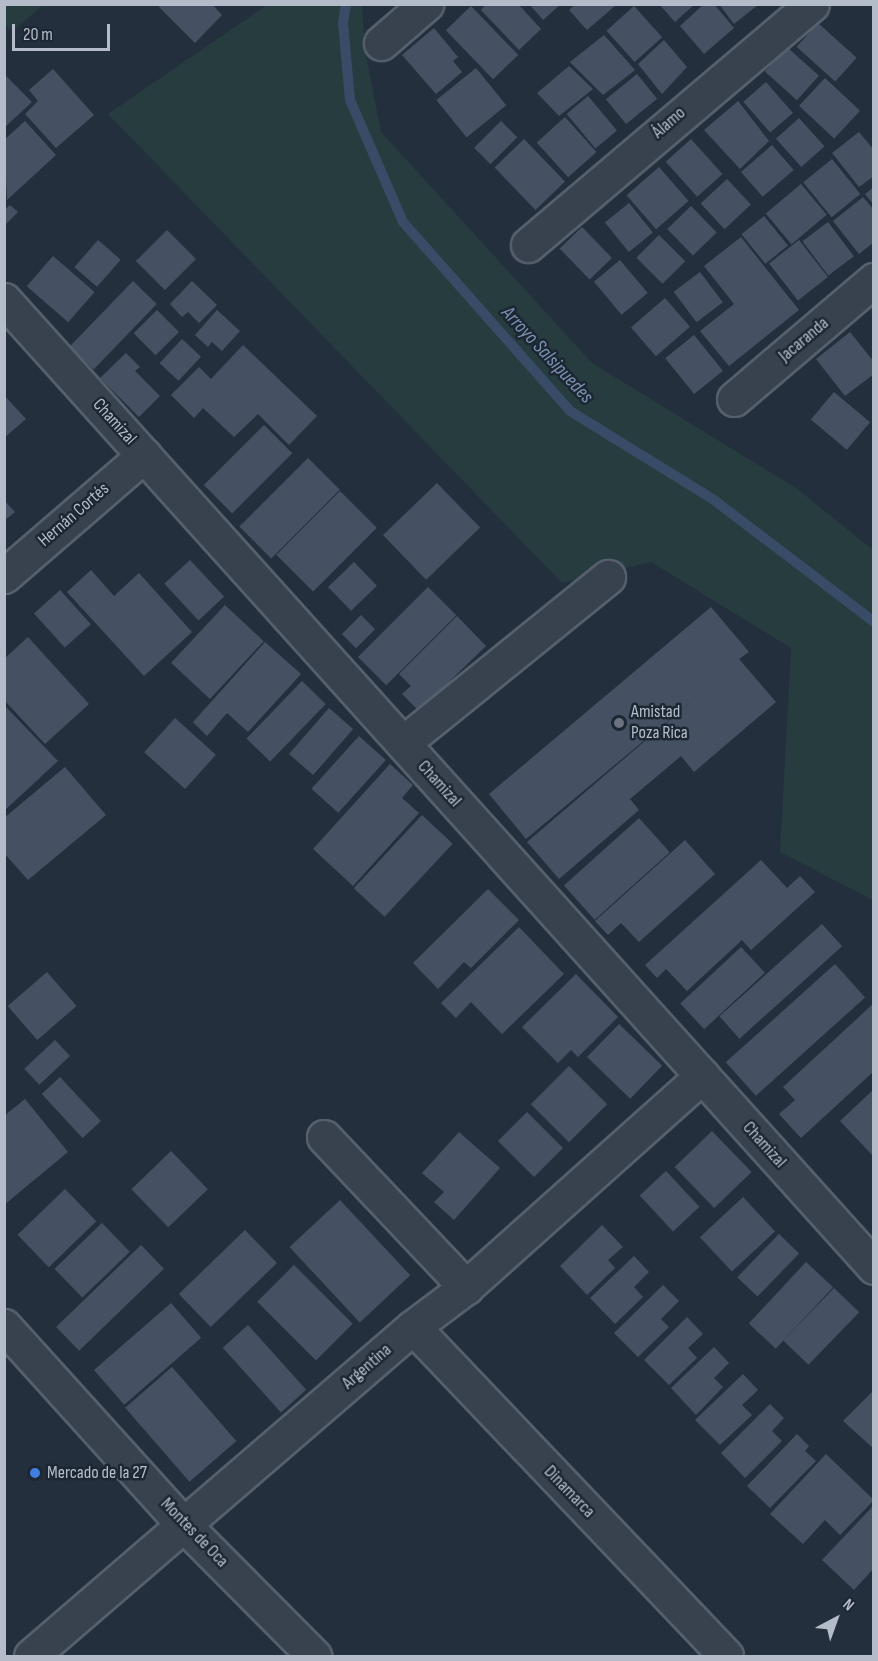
<!DOCTYPE html>
<html>
<head>
<meta charset="utf-8">
<style>
	body { margin:0 }
	#map { position:relative; width:878px; height:1661px; overflow:hidden; background:#242f3e; font-family:"Sofia Sans Condensed",sans-serif }
	div>[style] { position:absolute }
	.green>* { inset:0; background:#263c3f }
	.stream>* { height:10px; margin:-5px; padding:0 5px; transform-origin:5px; border-radius:5px; background:#394c67 }
	.building>* { inset:0; background:#455162; transform-origin:0 0 }
	.roads { filter:drop-shadow(2px 0 #565f6c) drop-shadow(-2px 0 #565f6c) drop-shadow(0 2px #565f6c) drop-shadow(0 -2px #565f6c) }
	.minor>* { height:33px; margin:-16.5px; padding:0 16.5px; transform-origin:16.5px; border-radius:16.5px; background:#38414e }
	.dots>* { width:16px; height:16px; translate:-50% -50%; box-sizing:border-box; border:3px solid #1d2633; border-radius:50% }
	span { translate:-50% -50%; white-space:nowrap; text-align:center; line-height:1.15; -webkit-text-stroke:5px #1d2633; paint-order:stroke }
	.street-label { font-size:18px; color:#b4bcc9 }
	.poi-label { font-size:18px; color:#b4bcc9 }
	.left { translate:0 -50%; text-align:left }
	.water-label { font-size:20px; color:#7c92b1; font-style:italic }
	.frame { position:absolute; inset:0; border:6px solid #b4bcc9; pointer-events:none }
	.north { position:absolute; left:806px; top:1589px; width:60px; height:60px; -webkit-text-stroke:4px #1d2633; paint-order:stroke; rotate:41deg; font-size:16px; font-weight:700; line-height:24px; text-align:center; color:#b4bcc9 }
	.north::after { content:''; display:block; margin:auto; width:21px; height:27px; background:#b4bcc9; clip-path:polygon(50% 0,100% 100%,50% 72%,0 100%) }
	.scale { position:absolute; left:12px; top:24px; width:98px; height:27px; box-sizing:border-box; border:3px solid #b4bcc9; border-top:0; padding-left:8px; font-size:18px; line-height:21px; white-space:nowrap; color:#b4bcc9; -webkit-text-stroke:4px #1d2633; paint-order:stroke }
</style>
</head>
<body>
<div id="map">
	<div class="green">
		<div style="clip-path:polygon(5px 4px,43px 4px,43px 5px,13px 31px,5px 25px)"></div>
		<div style="clip-path:polygon(267px 5px,362px 5px,365px 50px,381px 132px,592px 363px,796px 488px,873px 550px,873px 900px,780px 852px,791px 648px,651px 562px,562px 583px,108px 114px)"></div>
	</div>
	<div class="stream">
		<div style="left:346px;top:4px;width:19px;rotate:99deg"></div>
		<div style="left:343px;top:23px;width:77px;rotate:84.8deg"></div>
		<div style="left:350px;top:100px;width:133px;rotate:66.5deg"></div>
		<div style="left:403px;top:222px;width:252px;rotate:48.5deg"></div>
		<div style="left:570px;top:411px;width:169px;rotate:31.7deg"></div>
		<div style="left:714px;top:500px;width:201px;rotate:37.3deg"></div>
	</div>
	<div class="building">
		<div style="clip-path:polygon(162px 4px,212px 4px,222px 15px,195px 43px,159px 7px)"></div>
		<div style="clip-path:polygon(486px 4px,518px 4px,541px 29px,519px 50px,481px 10px)"></div>
		<div style="clip-path:polygon(529px 4px,561px 4px,543px 20px)"></div>
		<div style="clip-path:polygon(659px 4px,695px 4px,675px 22px)"></div>
		<div style="clip-path:polygon(704px 4px,714px 4px,734px 28px,704px 54px,680px 26px)"></div>
		<div style="clip-path:polygon(719px 4px,759px 4px,734px 24px)"></div>
		<div style="clip-path:polygon(575px 5px,616px 5px,587px 30px,569px 10px)"></div>
		<div style="left:471px;top:6px;width:68px;height:35px;rotate:46deg"></div>
		<div style="left:634px;top:6px;width:42px;height:37px;rotate:48deg"></div>
		<div style="left:818px;top:23px;width:52px;height:32px;rotate:42deg"></div>
		<div style="clip-path:polygon(434px 28px,458px 57px,453px 61px,462px 72px,436px 94px,402px 55px)"></div>
		<div style="clip-path:polygon(604px 35px,635px 70px,603px 95px,570px 62px)"></div>
		<div style="clip-path:polygon(664px 40px,687px 67px,662px 94px,638px 64px)"></div>
		<div style="left:787px;top:47px;width:43px;height:33px;rotate:42deg"></div>
		<div style="clip-path:polygon(569px 66px,593px 89px,559px 116px,537px 93px)"></div>
		<div style="left:476px;top:68px;width:48px;height:51px;rotate:51deg"></div>
		<div style="clip-path:polygon(53px 69px,94px 115px,56px 148px,25px 114px,38px 101px,29px 90px)"></div>
		<div style="clip-path:polygon(4px 74px,32px 102px,4px 128px)"></div>
		<div style="left:637px;top:74px;width:32px;height:40px;rotate:51deg"></div>
		<div style="left:825px;top:78px;width:48px;height:38px;rotate:43deg"></div>
		<div style="left:766px;top:82px;width:41px;height:30px;rotate:49deg"></div>
		<div style="left:588px;top:96px;width:45px;height:28px;rotate:50deg"></div>
		<div style="clip-path:polygon(738px 101px,769px 141px,740px 169px,704px 130px)"></div>
		<div style="left:565px;top:117px;width:47px;height:38px;rotate:48deg"></div>
		<div style="left:799px;top:118px;width:38px;height:31px;rotate:48deg"></div>
		<div style="clip-path:polygon(25px 121px,56px 155px,7px 200px,4px 140px)"></div>
		<div style="left:501px;top:121px;width:23px;height:38px;rotate:45deg"></div>
		<div style="clip-path:polygon(859px 132px,874px 150px,874px 176px,859px 187px,832px 153px)"></div>
		<div style="left:524px;top:139px;width:59px;height:41px;rotate:46deg"></div>
		<div style="left:691px;top:139px;width:47px;height:34px;rotate:48deg"></div>
		<div style="left:772px;top:145px;width:33px;height:41px;rotate:49deg"></div>
		<div style="left:832px;top:159px;width:45px;height:37px;rotate:51deg"></div>
		<div style="left:659px;top:167px;width:45px;height:43px;rotate:49deg"></div>
		<div style="left:727px;top:179px;width:35px;height:36px;rotate:47deg"></div>
		<div style="left:801px;top:184px;width:40px;height:46px;rotate:50deg"></div>
		<div style="clip-path:polygon(874px 187px,874px 205px,865px 194px)"></div>
		<div style="clip-path:polygon(863px 197px,874px 210px,874px 242px,859px 254px,833px 221px)"></div>
		<div style="left:629px;top:203px;width:38px;height:31px;rotate:51deg"></div>
		<div style="clip-path:polygon(10px 205px,18px 212px,4px 226px,4px 210px)"></div>
		<div style="left:691px;top:206px;width:37px;height:33px;rotate:46deg"></div>
		<div style="left:764px;top:216px;width:38px;height:29px;rotate:51deg"></div>
		<div style="left:828px;top:222px;width:43px;height:32px;rotate:53deg"></div>
		<div style="left:582px;top:227px;width:43px;height:31px;rotate:46deg"></div>
		<div style="left:167px;top:230px;width:41px;height:44px;rotate:45deg"></div>
		<div style="left:659px;top:235px;width:37px;height:32px;rotate:45deg"></div>
		<div style="clip-path:polygon(741px 237px,799px 310px,729px 366px,700px 331px,734px 304px,704px 266px)"></div>
		<div style="left:98px;top:240px;width:30px;height:36px;rotate:41deg"></div>
		<div style="left:799px;top:240px;width:47px;height:38px;rotate:52deg"></div>
		<div style="left:53px;top:256px;width:55px;height:40px;rotate:41deg"></div>
		<div style="left:620px;top:260px;width:43px;height:34px;rotate:50deg"></div>
		<div style="left:700px;top:272px;width:38px;height:33px;rotate:53deg"></div>
		<div style="left:133px;top:281px;width:33px;height:91px;rotate:44deg"></div>
		<div style="clip-path:polygon(192px 281px,217px 305px,199px 323px,188px 312px,182px 317px,170px 304px)"></div>
		<div style="left:665px;top:298px;width:38px;height:45px;rotate:49deg"></div>
		<div style="left:157px;top:310px;width:31px;height:33px;rotate:45deg"></div>
		<div style="clip-path:polygon(217px 310px,240px 331px,222px 351px,212px 342px,208px 347px,195px 335px)"></div>
		<div style="clip-path:polygon(850px 332px,874px 362px,874px 374px,845px 396px,816px 359px)"></div>
		<div style="left:694px;top:335px;width:46px;height:37px;rotate:51deg"></div>
		<div style="left:182px;top:339px;width:26px;height:33px;rotate:43deg"></div>
		<div style="clip-path:polygon(243px 345px,317px 416px,289px 445px,258px 414px,234px 437px,203px 408px,194px 418px,171px 395px,199px 367px,211px 379px)"></div>
		<div style="clip-path:polygon(126px 353px,140px 367px,135px 371px,160px 396px,139px 417px,100px 378px)"></div>
		<div style="left:834px;top:392px;width:47px;height:36px;rotate:40deg"></div>
		<div style="clip-path:polygon(4px 395px,26px 419px,4px 438px)"></div>
		<div style="left:264px;top:425px;width:40px;height:85px;rotate:45deg"></div>
		<div style="left:308px;top:458px;width:45px;height:97px;rotate:45deg"></div>
		<div style="left:437px;top:483px;width:62px;height:75px;rotate:46deg"></div>
		<div style="left:340px;top:491px;width:52px;height:90px;rotate:45deg"></div>
		<div style="clip-path:polygon(4px 500px,15px 512px,4px 521px)"></div>
		<div style="left:190px;top:560px;width:50px;height:35px;rotate:47deg"></div>
		<div style="left:354px;top:562px;width:33px;height:36px;rotate:46deg"></div>
		<div style="clip-path:polygon(91px 570px,114px 596px,139px 573px,192px 632px,144px 676px,67px 592px)"></div>
		<div style="left:428px;top:587px;width:40px;height:99px;rotate:45deg"></div>
		<div style="left:60px;top:590px;width:46px;height:35px;rotate:48deg"></div>
		<div style="left:225px;top:605px;width:53px;height:79px;rotate:43deg"></div>
		<div style="clip-path:polygon(711px 607px,749px 652px,739px 659px,776px 702px,694px 772px,681px 756px,630px 799px,639px 810px,559px 879px,527px 842px,695px 698px,526px 839px,489px 794px)"></div>
		<div style="left:361px;top:615px;width:20px;height:27px;rotate:45deg"></div>
		<div style="clip-path:polygon(457px 616px,486px 646px,419px 711px,402px 694px,411px 686px,399px 674px)"></div>
		<div style="clip-path:polygon(28px 637px,89px 704px,45px 744px,4px 700px,4px 659px)"></div>
		<div style="clip-path:polygon(265px 642px,301px 674px,248px 732px,227px 713px,207px 736px,193px 722px)"></div>
		<div style="left:302px;top:681px;width:33px;height:80px;rotate:44deg"></div>
		<div style="clip-path:polygon(4px 705px,58px 761px,4px 811px)"></div>
		<div style="left:329px;top:708px;width:32px;height:61px;rotate:41deg"></div>
		<div style="left:175px;top:718px;width:55px;height:46px;rotate:42deg"></div>
		<div style="left:359px;top:736px;width:36px;height:71px;rotate:42deg"></div>
		<div style="clip-path:polygon(390px 764px,413px 785px,402px 798px,419px 813px,353px 886px,313px 849px)"></div>
		<div style="clip-path:polygon(65px 767px,106px 815px,28px 880px,4px 853px,4px 818px)"></div>
		<div style="left:422px;top:815px;width:42px;height:100px;rotate:43deg"></div>
		<div style="left:639px;top:818px;width:46px;height:101px;rotate:48deg"></div>
		<div style="clip-path:polygon(685px 840px,715px 874px,639px 942px,621px 923px,608px 935px,595px 921px)"></div>
		<div style="clip-path:polygon(761px 860px,787px 888px,800px 876px,815px 892px,751px 950px,742px 940px,687px 991px,666px 969px,657px 978px,645px 965px)"></div>
		<div style="clip-path:polygon(488px 889px,519px 920px,471px 968px,464px 962px,438px 989px,413px 963px)"></div>
		<div style="left:822px;top:924px;width:30px;height:138px;rotate:48deg"></div>
		<div style="clip-path:polygon(519px 927px,564px 974px,502px 1034px,471px 1002px,456px 1018px,441px 1003px)"></div>
		<div style="left:741px;top:947px;width:35px;height:83px;rotate:47deg"></div>
		<div style="left:835px;top:964px;width:45px;height:147px;rotate:48deg"></div>
		<div style="left:47px;top:972px;width:45px;height:52px;rotate:49deg"></div>
		<div style="clip-path:polygon(576px 974px,618px 1017px,578px 1057px,571px 1050px,558px 1063px,522px 1027px)"></div>
		<div style="clip-path:polygon(874px 1003px,874px 1071px,801px 1138px,779px 1114px,795px 1100px,783px 1087px)"></div>
		<div style="left:619px;top:1024px;width:60px;height:46px;rotate:44deg"></div>
		<div style="left:55px;top:1040px;width:22px;height:42px;rotate:47deg"></div>
		<div style="left:569px;top:1066px;width:54px;height:54px;rotate:45deg"></div>
		<div style="left:60px;top:1077px;width:60px;height:25px;rotate:47deg"></div>
		<div style="clip-path:polygon(874px 1089px,874px 1157px,840px 1121px)"></div>
		<div style="clip-path:polygon(25px 1099px,68px 1152px,4px 1205px,4px 1116px)"></div>
		<div style="left:527px;top:1112px;width:51px;height:41px;rotate:45deg"></div>
		<div style="left:712px;top:1131px;width:57px;height:52px;rotate:46deg"></div>
		<div style="clip-path:polygon(459px 1132px,500px 1168px,454px 1220px,434px 1202px,444px 1192px,422px 1173px)"></div>
		<div style="left:171px;top:1151px;width:53px;height:55px;rotate:46deg"></div>
		<div style="left:666px;top:1171px;width:49px;height:36px;rotate:47deg"></div>
		<div style="left:65px;top:1189px;width:45px;height:66px;rotate:46deg"></div>
		<div style="left:743px;top:1197px;width:47px;height:59px;rotate:47deg"></div>
		<div style="left:340px;top:1200px;width:103px;height:69px;rotate:47deg"></div>
		<div style="left:102px;top:1223px;width:40px;height:66px;rotate:46deg"></div>
		<div style="clip-path:polygon(602px 1225px,623px 1247px,608px 1260px,615px 1268px,587px 1295px,560px 1266px)"></div>
		<div style="left:245px;top:1230px;width:46px;height:92px;rotate:46deg"></div>
		<div style="left:779px;top:1234px;width:28px;height:60px;rotate:44deg"></div>
		<div style="left:141px;top:1245px;width:33px;height:118px;rotate:46deg"></div>
		<div style="clip-path:polygon(634px 1256px,649px 1272px,634px 1287px,643px 1297px,615px 1324px,590px 1298px)"></div>
		<div style="left:806px;top:1262px;width:37px;height:84px;rotate:43deg"></div>
		<div style="left:294px;top:1265px;width:83px;height:52px;rotate:45deg"></div>
		<div style="clip-path:polygon(663px 1285px,679px 1301px,661px 1319px,669px 1327px,638px 1357px,614px 1333px)"></div>
		<div style="left:834px;top:1288px;width:35px;height:73px;rotate:44deg"></div>
		<div style="left:171px;top:1303px;width:46px;height:102px;rotate:49deg"></div>
		<div style="clip-path:polygon(687px 1317px,703px 1334px,688px 1348px,697px 1358px,669px 1385px,644px 1360px)"></div>
		<div style="left:248px;top:1325px;width:87px;height:34px;rotate:48deg"></div>
		<div style="clip-path:polygon(714px 1347px,729px 1363px,714px 1378px,723px 1387px,696px 1415px,671px 1388px)"></div>
		<div style="left:172px;top:1367px;width:98px;height:62px;rotate:49deg"></div>
		<div style="clip-path:polygon(743px 1374px,758px 1390px,742px 1405px,752px 1415px,720px 1445px,695px 1420px)"></div>
		<div style="clip-path:polygon(874px 1390px,874px 1449px,843px 1421px)"></div>
		<div style="clip-path:polygon(770px 1404px,784px 1418px,772px 1431px,782px 1441px,745px 1478px,721px 1453px)"></div>
		<div style="clip-path:polygon(797px 1434px,809px 1446px,805px 1451px,816px 1461px,770px 1508px,747px 1486px)"></div>
		<div style="clip-path:polygon(826px 1454px,874px 1500px,840px 1535px,825px 1520px,803px 1544px,770px 1514px)"></div>
		<div style="clip-path:polygon(874px 1505px,874px 1568px,854px 1590px,822px 1560px)"></div>
	</div>
	<div class="roads">
		<div class="minor">
			<div style="left:381px;top:43px;width:60px;rotate:-40.9deg"></div>
			<div style="left:528px;top:245px;width:372px;rotate:-40.3deg"></div>
			<div style="left:4px;top:300px;width:1301px;rotate:48.02deg"></div>
			<div style="left:734px;top:399px;width:184px;rotate:-40.4deg"></div>
			<div style="left:4px;top:576px;width:185px;rotate:-40.8deg"></div>
			<div style="left:403px;top:743px;width:264px;rotate:-39deg"></div>
			<div style="left:324px;top:1137px;width:207px;rotate:46.6deg"></div>
			<div style="left:4px;top:1326px;width:268px;rotate:47.9deg"></div>
			<div style="left:184px;top:1525px;width:185px;rotate:45.2deg"></div>
			<div style="left:413px;top:1327px;width:454px;rotate:46.4deg"></div>
			<div style="left:31px;top:1656px;width:504px;rotate:-40.74deg"></div>
			<div style="left:413px;top:1327px;width:66px;rotate:-37deg"></div>
			<div style="left:466px;top:1287px;width:317px;rotate:-41.8deg"></div>
		</div>
	</div>
	<div class="dots">
		<div style="left:619px;top:723px;background:#6b7280"></div>
		<div style="left:35px;top:1473px;background:#3f7fe0"></div>
	</div>
	<div class="street-label">
		<span style="left:669px;top:123px;rotate:-41deg">Álamo</span>
		<span style="left:804px;top:340px;rotate:-40deg">Jacaranda</span>
		<span style="left:114px;top:422px;rotate:48deg">Chamizal</span>
		<span style="left:74px;top:515px;rotate:-41deg">Hernán Cortés</span>
		<span style="left:439px;top:784px;rotate:48deg">Chamizal</span>
		<span style="left:764px;top:1145px;rotate:48deg">Chamizal</span>
		<span style="left:367px;top:1367px;rotate:-41deg">Argentina</span>
		<span style="left:569px;top:1492px;rotate:46deg">Dinamarca</span>
		<span style="left:194px;top:1533px;rotate:46deg">Montes de Oca</span>
	</div>
	<div class="poi-label">
		<span class="left" style="left:631px;top:723px">Amistad<br>Poza Rica</span>
		<span class="left" style="left:47px;top:1473px">Mercado de la 27</span>
	</div>
	<div class="water-label">
		<span style="left:547px;top:355px;rotate:47deg">Arroyo Salsipuedes</span>
	</div>
	<div class="frame"></div>
	<div class="north">N</div>
	<div class="scale">20 m</div>
</div>
</body>
</html>
